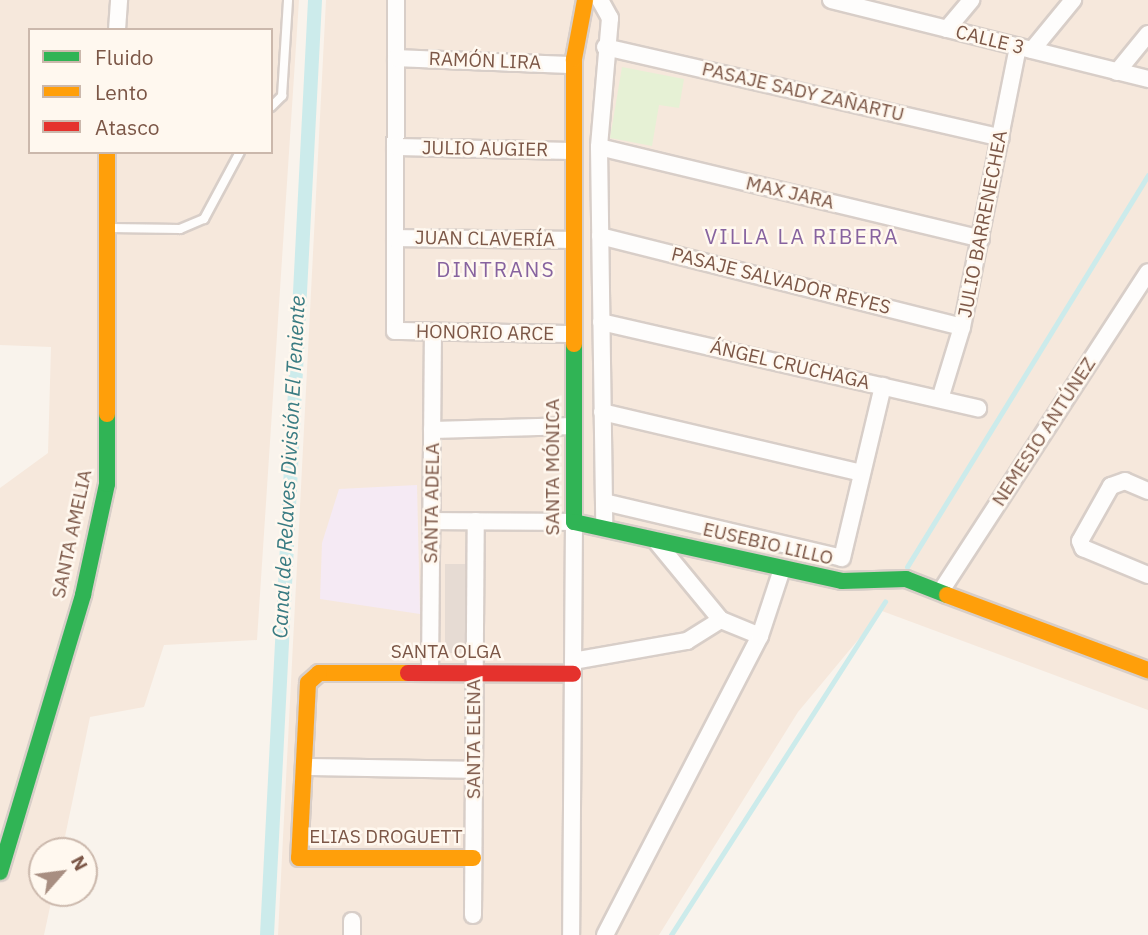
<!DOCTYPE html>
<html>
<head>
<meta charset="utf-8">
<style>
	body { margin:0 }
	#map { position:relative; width:1148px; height:935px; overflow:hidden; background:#f9f3ec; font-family:"IBM Plex Sans",sans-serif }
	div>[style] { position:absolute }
	.residential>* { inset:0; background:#f6e8dc }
	.education>* { inset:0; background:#f5eaf4 }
	.green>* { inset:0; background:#e6f1d5 }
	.stream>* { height:4.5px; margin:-2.25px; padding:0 2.25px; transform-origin:2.25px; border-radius:2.25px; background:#ccebeb }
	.canal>* { height:14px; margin:-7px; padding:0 7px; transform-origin:7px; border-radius:7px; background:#ccebeb }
	.building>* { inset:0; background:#e6dbd3; transform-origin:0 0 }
	.roads { filter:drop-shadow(2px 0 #d8cec8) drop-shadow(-2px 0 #d8cec8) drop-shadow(0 2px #d8cec8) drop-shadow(0 -2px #d8cec8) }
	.lane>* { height:8px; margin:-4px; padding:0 4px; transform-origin:4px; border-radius:4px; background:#fefdfc }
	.street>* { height:16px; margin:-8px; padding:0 8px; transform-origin:8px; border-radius:8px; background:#fefdfc }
	.fast>* { height:16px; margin:-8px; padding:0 8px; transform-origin:8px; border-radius:8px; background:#30b455 }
	.slow>* { height:16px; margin:-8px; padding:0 8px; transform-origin:8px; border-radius:8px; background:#ff9f0a }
	.jam>* { height:16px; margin:-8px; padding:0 8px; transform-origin:8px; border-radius:8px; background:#e5322d }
	span { translate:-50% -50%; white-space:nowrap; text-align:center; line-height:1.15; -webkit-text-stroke:5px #fff8ef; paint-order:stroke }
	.street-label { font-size:19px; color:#7c5747 }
	.neighbourhood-label { font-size:21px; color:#87639f; letter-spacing:2px }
	.water-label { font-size:21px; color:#397b82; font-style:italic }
	.legend { position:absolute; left:28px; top:28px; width:245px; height:126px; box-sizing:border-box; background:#fff8ef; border:2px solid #cbb8ac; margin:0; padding:9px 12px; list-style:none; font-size:21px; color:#7c5747 }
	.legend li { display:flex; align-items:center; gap:14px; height:35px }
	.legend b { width:35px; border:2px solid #cbb8ac }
	.north { position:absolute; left:28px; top:837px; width:70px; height:70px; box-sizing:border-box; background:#fff8ef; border:2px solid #cbb8ac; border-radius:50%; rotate:62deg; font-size:19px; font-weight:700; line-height:28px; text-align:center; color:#7c5747 }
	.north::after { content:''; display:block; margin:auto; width:24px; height:32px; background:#a88e81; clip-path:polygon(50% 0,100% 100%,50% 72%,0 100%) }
</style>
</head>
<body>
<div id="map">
	<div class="residential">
		<div style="clip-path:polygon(evenodd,0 0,299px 0,257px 640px,164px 645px,144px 707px,90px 717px,62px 851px,42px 851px,42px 893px,53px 893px,44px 935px,0 935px,0 488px,48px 453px,51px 347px,0 345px,0 0,30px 30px,271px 30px,271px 152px,30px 152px,30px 30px)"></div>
		<div style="clip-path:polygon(326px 0,1148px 0,1148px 710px,882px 611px,798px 712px,659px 935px,278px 935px)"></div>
	</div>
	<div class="education">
		<div style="clip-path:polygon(417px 485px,420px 614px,320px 599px,322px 543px,339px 489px)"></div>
	</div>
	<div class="green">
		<div style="clip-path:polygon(622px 67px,684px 79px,679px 108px,659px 105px,652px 146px,610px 138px)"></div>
	</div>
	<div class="stream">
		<div style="left:907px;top:567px;width:460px;rotate:-58.4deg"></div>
		<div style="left:671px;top:935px;width:396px;rotate:-57.3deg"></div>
	</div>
	<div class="canal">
		<div style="left:267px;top:935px;width:936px;rotate:-87.06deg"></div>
	</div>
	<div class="building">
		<div style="left:445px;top:564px;width:22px;height:89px"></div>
	</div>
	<div class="roads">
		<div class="lane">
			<div style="left:271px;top:107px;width:16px;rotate:-45deg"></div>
			<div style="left:282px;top:96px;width:96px;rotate:-86.4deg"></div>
			<div style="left:111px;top:228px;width:69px;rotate:0.8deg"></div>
			<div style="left:180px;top:229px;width:26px;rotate:-23deg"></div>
			<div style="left:204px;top:219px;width:76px;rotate:-61.8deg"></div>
		</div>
		<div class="street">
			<div style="left:396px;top:0;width:331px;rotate:90.2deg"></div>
			<div style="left:395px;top:331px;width:179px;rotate:1deg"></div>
			<div style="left:600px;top:0;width:21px;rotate:61deg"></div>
			<div style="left:610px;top:18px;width:129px;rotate:94.9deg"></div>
			<div style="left:599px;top:147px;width:381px;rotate:89.2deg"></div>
			<div style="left:831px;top:0;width:327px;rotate:14deg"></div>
			<div style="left:947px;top:29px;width:38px;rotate:-50deg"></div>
			<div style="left:117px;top:30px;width:30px;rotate:-86deg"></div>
			<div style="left:605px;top:47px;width:406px;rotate:12.9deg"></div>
			<div style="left:1032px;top:50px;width:65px;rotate:-50.6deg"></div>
			<div style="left:396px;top:58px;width:178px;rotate:2.3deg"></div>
			<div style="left:1117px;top:72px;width:49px;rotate:-50.8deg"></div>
			<div style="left:395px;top:147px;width:179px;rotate:1.3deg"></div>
			<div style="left:599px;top:147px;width:393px;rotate:13.5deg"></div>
			<div style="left:600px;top:236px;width:373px;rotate:14.1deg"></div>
			<div style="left:395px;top:238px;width:179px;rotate:0.6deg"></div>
			<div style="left:601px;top:322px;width:387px;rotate:12.9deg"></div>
			<div style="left:940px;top:399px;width:75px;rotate:-73deg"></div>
			<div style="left:962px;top:327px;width:286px;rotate:-78.7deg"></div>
			<div style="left:602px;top:412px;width:267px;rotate:13.2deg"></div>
			<div style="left:432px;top:430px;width:142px;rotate:-1.6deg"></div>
			<div style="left:1148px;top:491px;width:25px;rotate:-157deg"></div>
			<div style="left:1125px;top:481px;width:15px;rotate:160deg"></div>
			<div style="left:1111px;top:486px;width:63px;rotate:119.4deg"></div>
			<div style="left:1080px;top:541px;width:8px;rotate:67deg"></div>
			<div style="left:1083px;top:548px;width:70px;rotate:22.6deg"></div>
			<div style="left:604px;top:502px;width:244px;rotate:13.2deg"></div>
			<div style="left:842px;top:558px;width:177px;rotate:-76.6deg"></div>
			<div style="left:431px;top:521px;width:143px;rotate:0.4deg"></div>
			<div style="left:574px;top:522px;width:413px;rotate:90.4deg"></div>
			<div style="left:655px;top:540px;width:104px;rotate:50.5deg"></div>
			<div style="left:721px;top:620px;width:42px;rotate:22.3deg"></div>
			<div style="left:941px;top:591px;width:380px;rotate:-57deg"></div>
			<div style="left:573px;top:661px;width:116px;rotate:-10deg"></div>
			<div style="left:687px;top:641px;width:40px;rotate:-32deg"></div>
			<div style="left:430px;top:673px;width:340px;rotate:-89.5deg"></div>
			<div style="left:304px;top:767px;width:170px;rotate:1deg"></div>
			<div style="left:473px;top:915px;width:394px;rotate:-89.6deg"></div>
			<div style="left:352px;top:935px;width:14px;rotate:-90deg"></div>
			<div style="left:605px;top:935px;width:337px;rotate:-62.6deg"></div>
			<div style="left:760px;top:636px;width:71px;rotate:-71.8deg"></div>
		</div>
		<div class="fast">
			<div style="left:574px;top:344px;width:178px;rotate:90deg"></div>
			<div style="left:574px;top:522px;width:274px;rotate:12.4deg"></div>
			<div style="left:842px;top:581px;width:64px;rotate:-1.8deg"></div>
			<div style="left:906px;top:579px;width:44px;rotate:21.3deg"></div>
			<div style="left:0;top:872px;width:289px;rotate:-73.3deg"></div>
			<div style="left:83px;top:595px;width:114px;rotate:-77.8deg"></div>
			<div style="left:107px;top:484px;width:70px;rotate:-90deg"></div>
		</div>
		<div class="slow">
			<div style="left:107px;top:152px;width:262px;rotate:90deg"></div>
			<div style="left:574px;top:344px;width:285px;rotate:-90deg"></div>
			<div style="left:574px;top:59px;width:60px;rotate:-79.4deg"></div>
			<div style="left:947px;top:595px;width:215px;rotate:20.5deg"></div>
			<div style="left:408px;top:673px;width:89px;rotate:180deg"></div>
			<div style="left:319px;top:673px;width:15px;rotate:138deg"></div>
			<div style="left:308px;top:683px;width:175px;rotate:92.9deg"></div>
			<div style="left:299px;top:858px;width:174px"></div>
		</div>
		<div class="jam">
			<div style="left:408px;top:673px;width:165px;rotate:0.3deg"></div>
		</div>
	</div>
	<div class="street-label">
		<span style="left:990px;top:40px;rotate:14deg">CALLE 3</span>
		<span style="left:485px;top:61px;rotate:2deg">RAMÓN LIRA</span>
		<span style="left:803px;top:92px;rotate:13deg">PASAJE SADY ZAÑARTU</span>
		<span style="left:485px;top:149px;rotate:1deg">JULIO AUGIER</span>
		<span style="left:790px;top:193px;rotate:13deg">MAX JARA</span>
		<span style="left:983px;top:224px;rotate:-79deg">JULIO BARRENECHEA</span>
		<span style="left:485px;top:239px;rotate:1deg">JUAN CLAVERÍA</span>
		<span style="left:781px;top:281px;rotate:14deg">PASAJE SALVADOR REYES</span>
		<span style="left:485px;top:333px;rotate:1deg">HONORIO ARCE</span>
		<span style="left:790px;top:365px;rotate:13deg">ÁNGEL CRUCHAGA</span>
		<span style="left:1044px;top:432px;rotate:-57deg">NEMESIO ANTÚNEZ</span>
		<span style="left:553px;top:467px;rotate:-90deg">SANTA MÓNICA</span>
		<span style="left:432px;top:503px;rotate:-89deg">SANTA ADELA</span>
		<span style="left:72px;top:534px;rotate:-78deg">SANTA AMELIA</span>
		<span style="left:768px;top:544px;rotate:13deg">EUSEBIO LILLO</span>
		<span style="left:446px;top:652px">SANTA OLGA</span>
		<span style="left:474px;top:739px;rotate:-90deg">SANTA ELENA</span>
		<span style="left:386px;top:837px">ELIAS DROGUETT</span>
	</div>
	<div class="neighbourhood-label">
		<span style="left:802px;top:236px">VILLA LA RIBERA</span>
		<span style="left:496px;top:269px">DINTRANS</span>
	</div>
	<div class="water-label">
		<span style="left:288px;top:467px;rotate:-87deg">Canal de Relaves División El Teniente</span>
	</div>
	<ul class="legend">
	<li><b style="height:9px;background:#30b455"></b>Fluido</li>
	<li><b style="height:9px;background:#ff9f0a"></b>Lento</li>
	<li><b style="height:9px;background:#e5322d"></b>Atasco</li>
	</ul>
	<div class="north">N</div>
</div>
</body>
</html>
